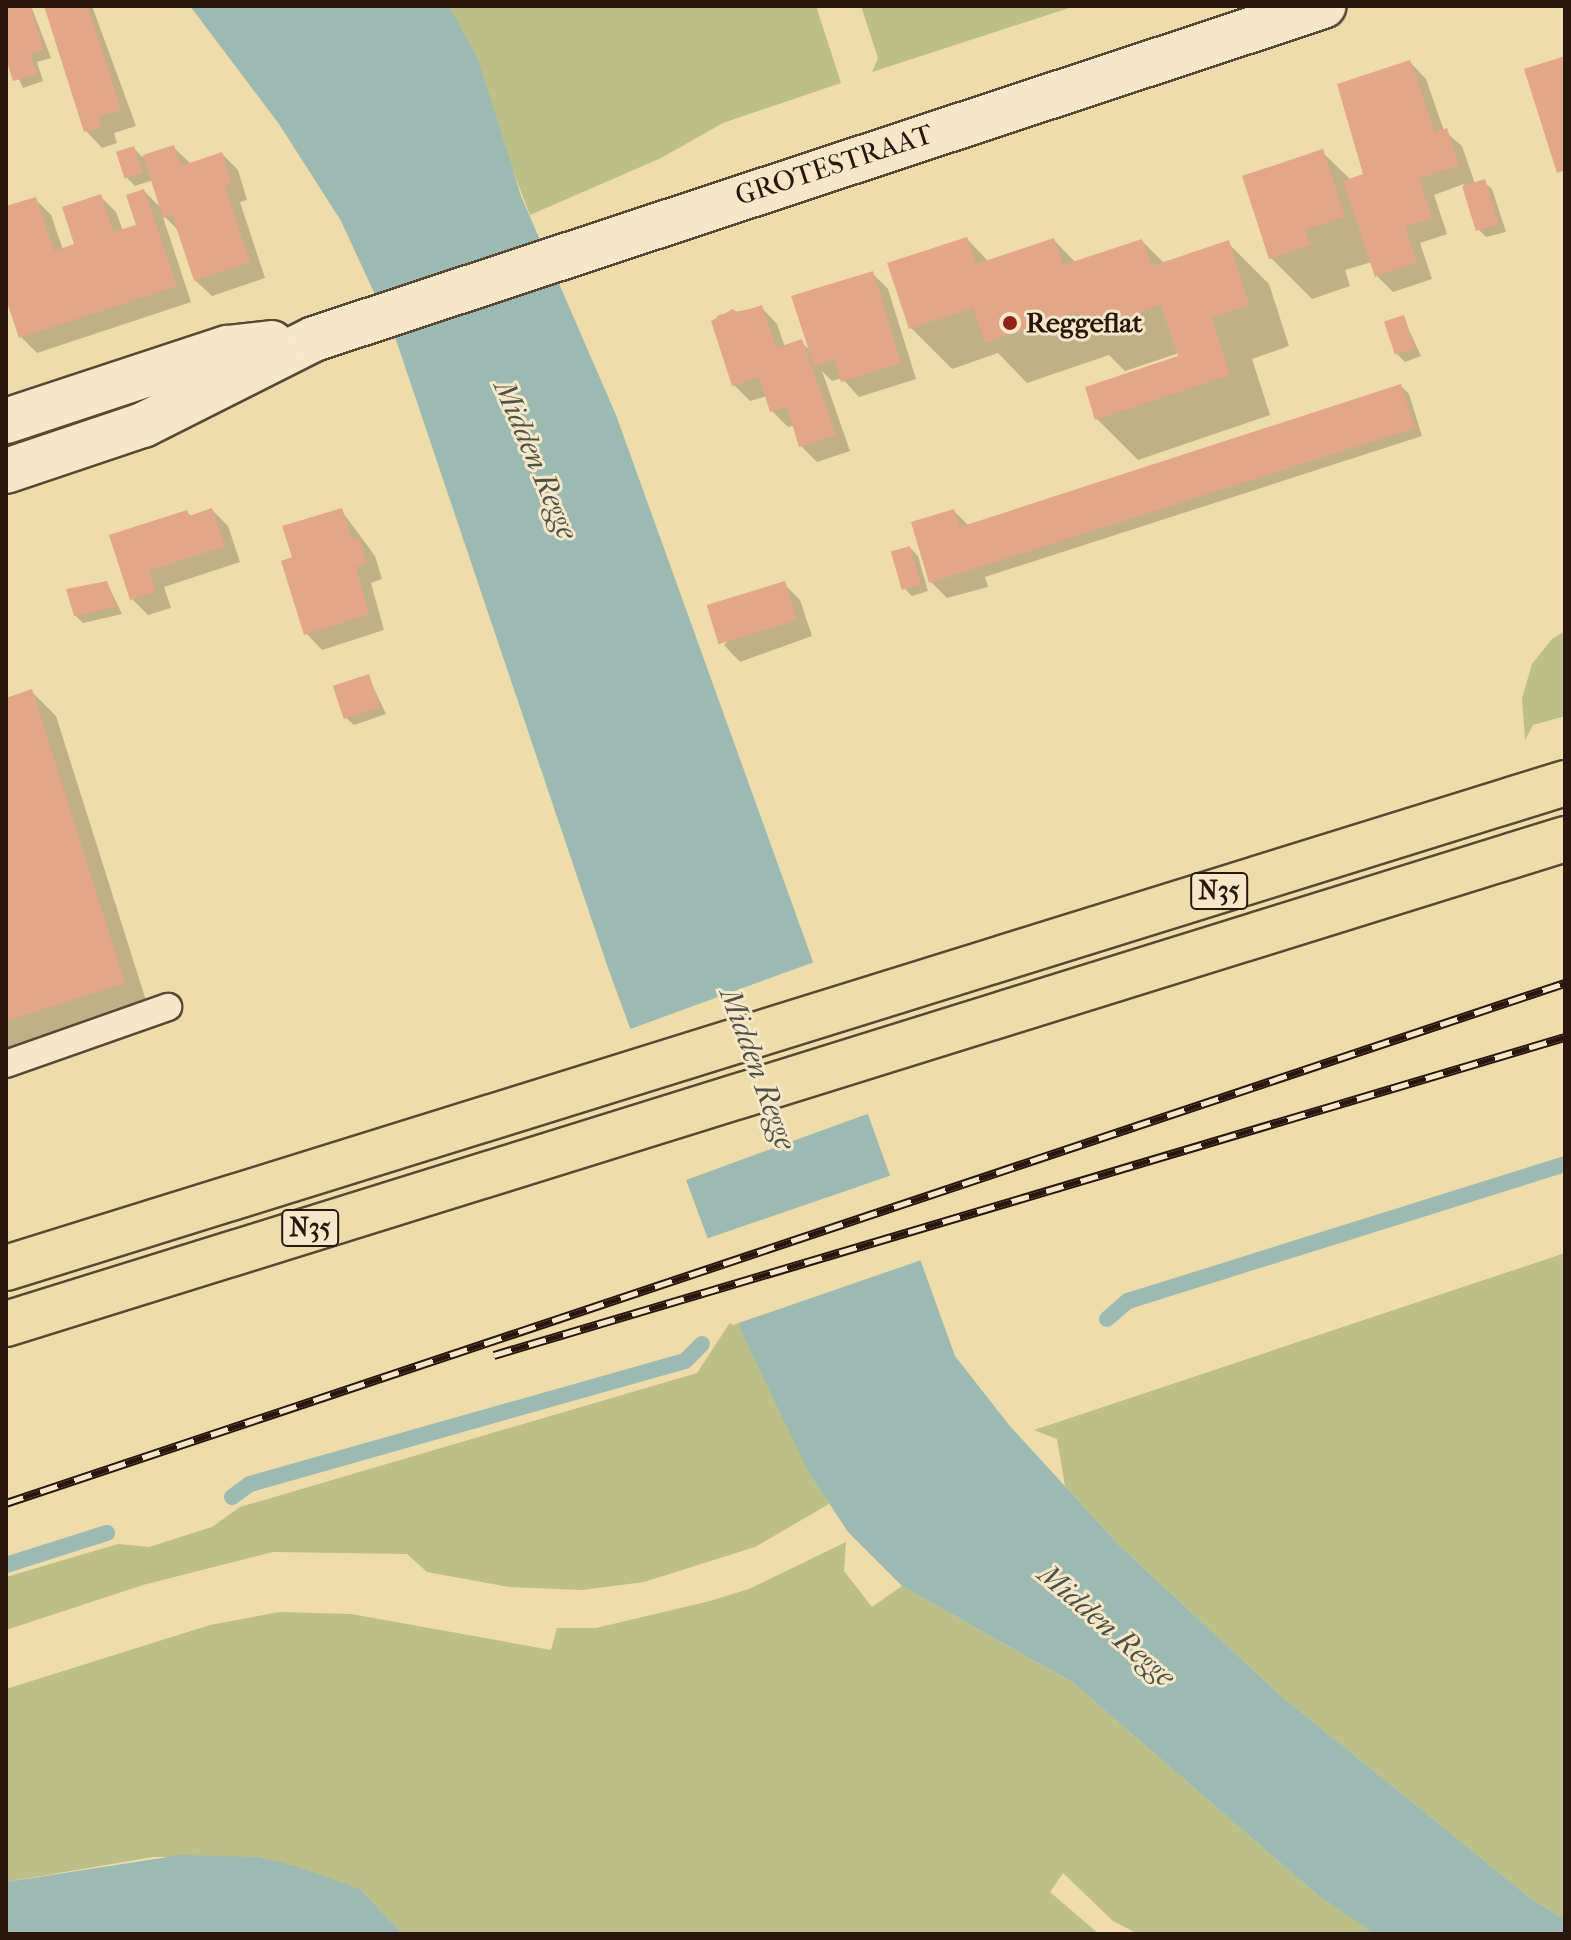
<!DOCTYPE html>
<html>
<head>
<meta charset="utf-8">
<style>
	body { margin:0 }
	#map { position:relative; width:1571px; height:1940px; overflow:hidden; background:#efdcab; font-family:"IM FELL French Canon",serif }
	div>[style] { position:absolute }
	.green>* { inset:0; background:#bcbf87 }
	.water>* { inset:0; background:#9cbab2 }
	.pier>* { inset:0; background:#efdcab; transform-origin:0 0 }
	.shadow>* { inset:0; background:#0003 }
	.stream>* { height:16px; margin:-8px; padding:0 8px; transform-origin:8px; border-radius:8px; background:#9cbab2 }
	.building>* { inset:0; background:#e3a689; transform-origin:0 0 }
	.roads { filter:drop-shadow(2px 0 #5a4836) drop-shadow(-2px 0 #5a4836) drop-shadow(0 2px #5a4836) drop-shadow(0 -2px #5a4836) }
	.service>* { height:26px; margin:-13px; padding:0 13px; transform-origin:13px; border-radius:13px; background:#f5e8c8 }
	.tertiary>* { height:44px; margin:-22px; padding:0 22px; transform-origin:22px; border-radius:22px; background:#f5e8c8 }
	.primary>* { height:44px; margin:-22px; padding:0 22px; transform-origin:22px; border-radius:22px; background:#efdcab }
	.rail>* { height:9px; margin-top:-4.5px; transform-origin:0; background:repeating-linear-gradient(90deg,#f5e8c8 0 18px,#29170f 0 36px); box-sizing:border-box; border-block:2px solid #29170f }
	.dots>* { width:22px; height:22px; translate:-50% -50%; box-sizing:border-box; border:4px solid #f5e8c8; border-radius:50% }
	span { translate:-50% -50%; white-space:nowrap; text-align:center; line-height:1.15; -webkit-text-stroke:6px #f5e8c8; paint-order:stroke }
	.shield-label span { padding:2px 6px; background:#f5e8c8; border:2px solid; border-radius:6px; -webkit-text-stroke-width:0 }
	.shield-label { font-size:26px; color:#29170f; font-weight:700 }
	.street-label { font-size:28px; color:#29170f }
	.poi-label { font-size:28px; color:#29170f; font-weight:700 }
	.left { translate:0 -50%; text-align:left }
	.water-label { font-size:30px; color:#515048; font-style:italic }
	.frame { position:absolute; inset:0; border:8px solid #29170f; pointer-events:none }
</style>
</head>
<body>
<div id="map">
	<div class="green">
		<div style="clip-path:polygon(449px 6px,816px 6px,841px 83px,723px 123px,661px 158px,530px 215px)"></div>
		<div style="clip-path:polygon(861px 6px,1075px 6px,872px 72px,878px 58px)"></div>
		<div style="clip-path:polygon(1565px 631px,1565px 716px,1533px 725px,1525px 740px,1522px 698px,1532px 664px,1552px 639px)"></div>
		<div style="clip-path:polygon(1565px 1253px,1565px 1920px,1529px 1897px,1280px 1695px,1119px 1545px,1065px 1486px,1057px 1439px,1034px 1430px)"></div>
		<div style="clip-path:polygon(737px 1320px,829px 1504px,755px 1547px,644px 1582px,582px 1590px,509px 1587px,427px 1572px,407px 1554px,273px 1552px,143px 1585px,6px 1630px,6px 1577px,118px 1544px,149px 1547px,212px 1527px,240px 1507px,697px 1373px,729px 1324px)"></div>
		<div style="clip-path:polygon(846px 1542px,844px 1571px,872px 1607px,902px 1586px,1072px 1682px,1320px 1897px,1377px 1934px,1138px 1934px,1113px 1921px,1063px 1873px,1050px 1892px,1099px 1934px,403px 1934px,360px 1889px,259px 1857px,153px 1857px,6px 1882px,6px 1689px,210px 1625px,280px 1612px,351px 1614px,551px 1650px,557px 1628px,596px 1628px,710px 1601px,749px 1589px)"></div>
	</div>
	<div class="water">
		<div style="clip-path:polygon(190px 6px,449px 6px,478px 59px,521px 196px,616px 415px,955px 1356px,1009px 1425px,1119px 1545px,1280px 1695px,1529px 1897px,1565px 1920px,1565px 1934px,1376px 1934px,1320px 1897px,1072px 1682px,902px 1586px,848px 1532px,808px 1471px,744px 1337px,609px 971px,396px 340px,341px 221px,279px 124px)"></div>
		<div style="clip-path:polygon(181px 1855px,259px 1857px,298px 1867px,360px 1889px,403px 1934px,6px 1934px,6px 1882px)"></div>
	</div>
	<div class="pier">
		<div style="left:817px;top:961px;width:161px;height:203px;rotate:70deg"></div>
		<div style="left:892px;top:1175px;width:90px;height:200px;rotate:71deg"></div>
	</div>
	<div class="shadow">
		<div style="clip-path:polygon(31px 6px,51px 58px,37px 62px,43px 81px,23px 88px,6px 52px,6px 10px)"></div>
		<div style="clip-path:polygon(46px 6px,92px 6px,136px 126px,114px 133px,117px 143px,102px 148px,86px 131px)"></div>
		<div style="clip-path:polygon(1410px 62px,1426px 79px,1444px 131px,1462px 146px,1475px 184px,1484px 182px,1492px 189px,1506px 232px,1486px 237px,1478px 229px,1464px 184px,1434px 195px,1447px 234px,1420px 243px,1432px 279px,1393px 292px,1377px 276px,1372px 262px,1345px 270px,1350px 286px,1312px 299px,1271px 258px,1322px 152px,1351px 180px,1366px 175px)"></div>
		<div style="clip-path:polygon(173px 147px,190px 163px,222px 154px,238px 170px,247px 200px,240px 202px,265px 278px,212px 296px,195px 280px,180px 232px,162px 214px,191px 302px,37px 353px,21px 337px,10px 305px,6px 306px,6px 209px,35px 199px,51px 215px,63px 250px,77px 245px,100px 196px,116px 212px,123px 231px,139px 226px,144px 191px,163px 210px,153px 180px,135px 186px,127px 178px,134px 148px,142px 157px)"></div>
		<div style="clip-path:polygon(967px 239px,989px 262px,1054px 240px,1076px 263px,1142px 241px,1165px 264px,1228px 243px,1269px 284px,1289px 346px,1252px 359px,1270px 415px,1138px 460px,1097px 419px,1180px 357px,1179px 353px,1125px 371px,1109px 355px,1027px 383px,998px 353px,952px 369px,911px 328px)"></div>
		<div style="clip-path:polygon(872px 273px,888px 289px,916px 379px,859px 397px,842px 378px,832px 381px,822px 371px,850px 451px,817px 462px,801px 446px,795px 425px,788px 427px,772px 411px,767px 396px,750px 401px,734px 385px,713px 322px,719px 315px,761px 307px,777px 324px,785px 347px,801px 342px,812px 352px)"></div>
		<div style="clip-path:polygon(1403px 317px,1421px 356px,1405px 362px,1397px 354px)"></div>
		<div style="clip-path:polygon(1401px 386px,1409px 394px,1422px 436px,985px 577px,988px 587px,947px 598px,931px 582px,954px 511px,969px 526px)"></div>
		<div style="clip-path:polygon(212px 510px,228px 526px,240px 562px,164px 587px,171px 608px,148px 615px,132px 599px,111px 537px,187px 512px,192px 517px)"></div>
		<div style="clip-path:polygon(341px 510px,375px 556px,382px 579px,371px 583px,384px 630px,322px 650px,306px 633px,295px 558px)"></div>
		<div style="clip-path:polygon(910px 548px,918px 556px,928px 591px,912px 596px,904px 588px)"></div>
		<div style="clip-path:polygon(107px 583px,122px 614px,83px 623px,75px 615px)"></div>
		<div style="clip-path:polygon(784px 584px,800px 600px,812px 636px,740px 662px,724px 645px)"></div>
		<div style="clip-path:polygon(368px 676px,386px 714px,354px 725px,346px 718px)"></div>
		<div style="clip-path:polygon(32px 692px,56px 716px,148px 1007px,6px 1052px,6px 700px)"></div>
	</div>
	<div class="stream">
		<div style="left:1107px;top:1319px;width:28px;rotate:-41deg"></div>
		<div style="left:1128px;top:1301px;width:458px;rotate:-17.4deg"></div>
		<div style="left:232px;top:1497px;width:22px;rotate:-36deg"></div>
		<div style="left:250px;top:1484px;width:452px;rotate:-15.8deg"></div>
		<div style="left:685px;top:1361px;width:24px;rotate:-45deg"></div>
		<div style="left:6px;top:1565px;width:106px;rotate:-17.6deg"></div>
	</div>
	<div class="building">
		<div style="clip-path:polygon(30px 6px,44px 50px,30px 54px,37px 74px,13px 81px,6px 59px,6px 8px)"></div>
		<div style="clip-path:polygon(44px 6px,88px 6px,121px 110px,99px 117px,102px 127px,84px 132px)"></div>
		<div style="clip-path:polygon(1565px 56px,1565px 170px,1557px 173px,1524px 69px)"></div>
		<div style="clip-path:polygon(1410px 60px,1435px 132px,1447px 128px,1459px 165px,1419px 179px,1432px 218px,1405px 227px,1417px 262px,1375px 277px,1343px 181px,1363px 174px,1337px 84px)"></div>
		<div style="clip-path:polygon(174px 145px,181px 166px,222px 152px,232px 184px,225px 186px,250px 262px,194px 281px,172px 215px,163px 218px,143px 155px)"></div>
		<div style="left:134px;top:146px;width:28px;height:19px;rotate:72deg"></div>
		<div style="clip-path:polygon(1323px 149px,1345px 217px,1305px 230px,1310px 245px,1269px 259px,1242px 176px)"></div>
		<div style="left:1485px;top:179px;width:47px;height:24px;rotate:73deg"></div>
		<div style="clip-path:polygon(144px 189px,177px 286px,19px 338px,6px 299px,6px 206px,36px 197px,54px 251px,74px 244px,62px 207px,101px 194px,113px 232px,136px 225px,126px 195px)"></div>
		<div style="clip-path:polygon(967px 237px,976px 264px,1054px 238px,1063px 265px,1142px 239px,1152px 266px,1229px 240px,1249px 305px,1212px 318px,1230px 375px,1095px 420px,1085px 387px,1178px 356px,1161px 305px,1082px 331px,1076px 312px,985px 343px,973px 308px,909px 329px,887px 263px)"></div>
		<div style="clip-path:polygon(873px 271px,901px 363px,841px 382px,834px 359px,814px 366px,791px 296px)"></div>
		<div style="clip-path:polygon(762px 305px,776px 348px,802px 339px,836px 435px,799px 447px,787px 407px,770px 412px,759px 377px,732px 386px,711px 321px,733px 309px,738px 313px)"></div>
		<div style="left:1404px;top:315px;width:35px;height:21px;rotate:72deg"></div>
		<div style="clip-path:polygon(1401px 384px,1415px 428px,929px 583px,911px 522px,954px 509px,960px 527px)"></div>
		<div style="clip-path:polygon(212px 508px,225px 546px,149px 571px,156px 592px,130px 600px,109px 535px,187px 510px,189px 516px)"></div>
		<div style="clip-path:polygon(342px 508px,352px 540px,359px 537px,367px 563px,356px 567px,369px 614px,304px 635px,281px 561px,292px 557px,282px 526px)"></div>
		<div style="left:910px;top:546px;width:40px;height:20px;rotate:74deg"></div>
		<div style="clip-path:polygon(107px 581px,116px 607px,74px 616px,66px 589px)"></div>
		<div style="left:785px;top:581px;width:41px;height:82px;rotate:73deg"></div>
		<div style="left:369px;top:674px;width:35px;height:38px;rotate:72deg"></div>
		<div style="clip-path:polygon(32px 689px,125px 983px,6px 1021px,6px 698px)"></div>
	</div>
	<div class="roads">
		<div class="service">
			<div style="left:6px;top:1064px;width:172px;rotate:-19.4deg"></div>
		</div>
		<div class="tertiary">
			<div style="left:6px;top:421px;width:233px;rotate:-18.3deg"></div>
			<div style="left:227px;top:348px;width:45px;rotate:-6.3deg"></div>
			<div style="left:6px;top:471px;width:145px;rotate:-18.6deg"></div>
			<div style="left:143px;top:425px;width:191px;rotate:-26.7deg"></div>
			<div style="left:314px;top:339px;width:1063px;rotate:-18.26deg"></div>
		</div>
		<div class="primary">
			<div style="left:6px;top:1268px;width:1633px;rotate:-17.28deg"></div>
			<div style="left:6px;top:1324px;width:1633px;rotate:-17.28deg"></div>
		</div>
	</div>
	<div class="rail">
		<div style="left:494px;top:1355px;width:1117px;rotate:-16.54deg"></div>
		<div style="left:6px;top:1503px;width:1643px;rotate:-18.45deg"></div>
	</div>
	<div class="dots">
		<div style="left:1010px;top:323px;background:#8f2418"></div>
	</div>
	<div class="shield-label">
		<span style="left:1219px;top:891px">N35</span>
		<span style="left:310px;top:1228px">N35</span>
	</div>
	<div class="street-label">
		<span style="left:834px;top:165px;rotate:-18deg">GROTESTRAAT</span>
	</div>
	<div class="poi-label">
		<span class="left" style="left:1026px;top:323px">Reggeflat</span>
	</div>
	<div class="water-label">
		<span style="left:535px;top:460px;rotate:67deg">Midden Regge</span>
		<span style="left:757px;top:1069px;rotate:70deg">Midden Regge</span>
		<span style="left:1106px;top:1626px;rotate:41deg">Midden Regge</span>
	</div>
	<div class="frame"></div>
</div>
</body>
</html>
